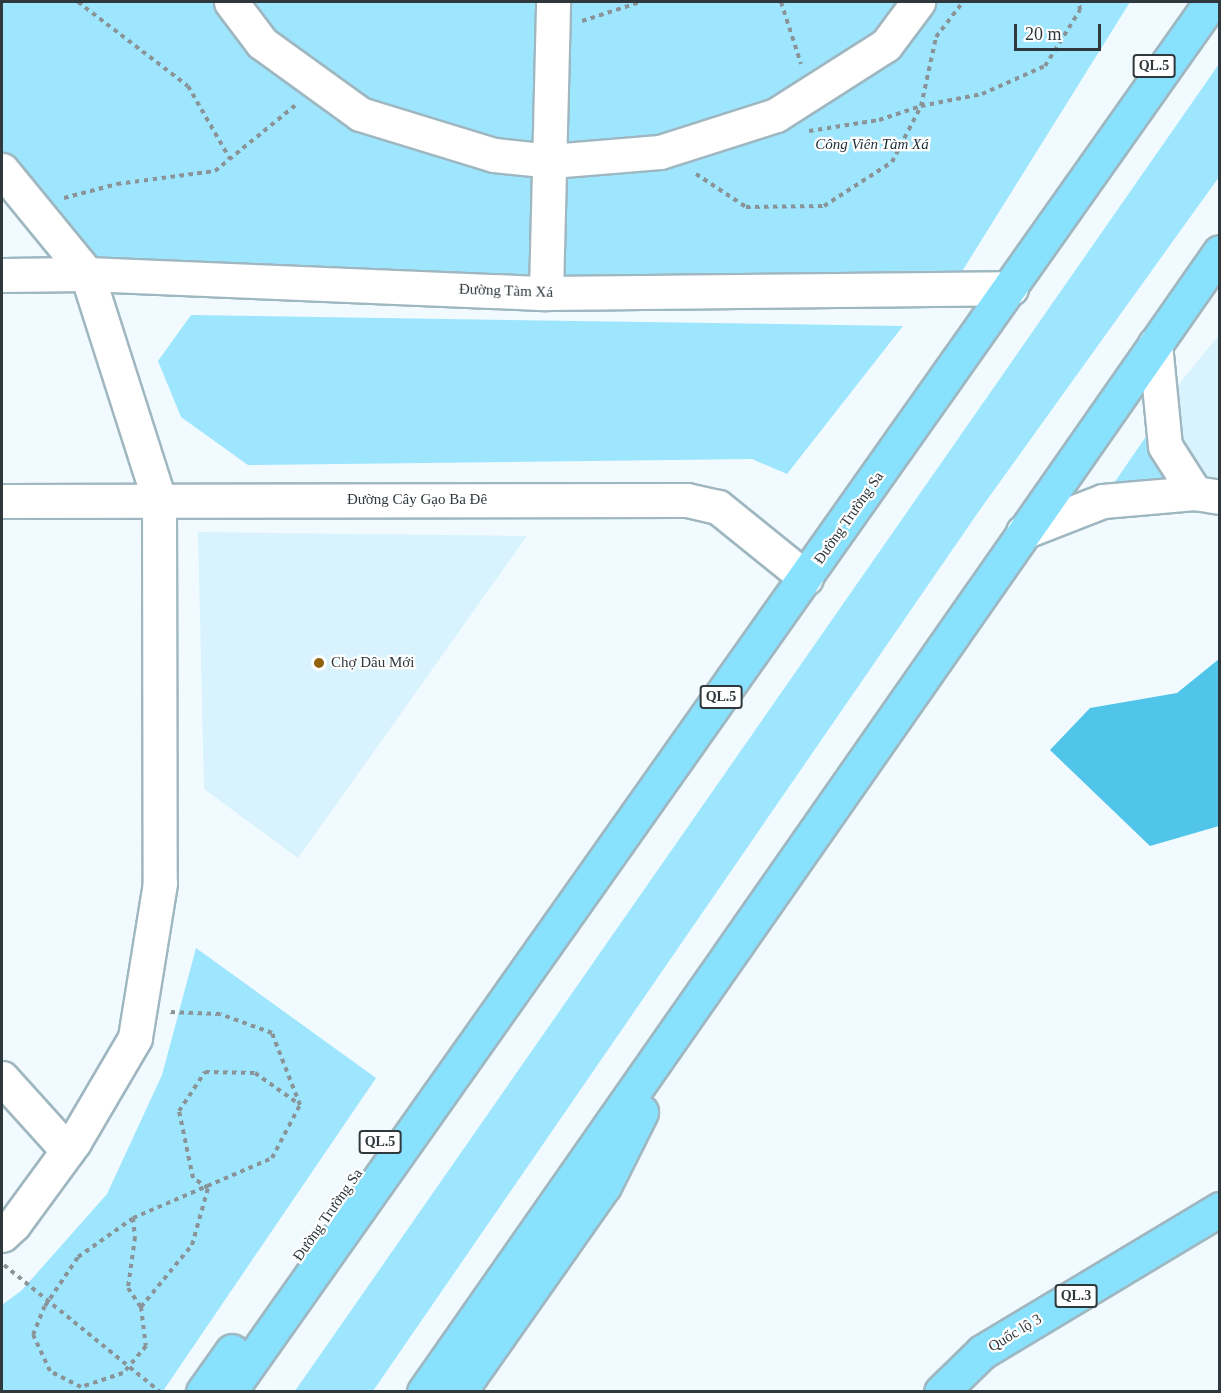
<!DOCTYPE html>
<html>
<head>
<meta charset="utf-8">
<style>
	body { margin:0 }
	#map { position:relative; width:1221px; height:1393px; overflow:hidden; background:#f1fbff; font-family:Georgia,serif }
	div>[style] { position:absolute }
	.built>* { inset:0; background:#d8f3fd }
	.green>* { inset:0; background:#9ee5fe }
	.water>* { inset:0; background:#50c5e9 }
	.path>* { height:4px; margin-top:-2px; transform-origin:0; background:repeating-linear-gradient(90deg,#8a9498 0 4.5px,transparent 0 9px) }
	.roads { filter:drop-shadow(2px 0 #9fb7c0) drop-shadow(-2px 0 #9fb7c0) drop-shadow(0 2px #9fb7c0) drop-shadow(0 -2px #9fb7c0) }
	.minor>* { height:33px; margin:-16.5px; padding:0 16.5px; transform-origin:16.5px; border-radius:16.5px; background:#fff }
	.tertiary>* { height:33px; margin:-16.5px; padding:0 16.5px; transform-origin:16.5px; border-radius:16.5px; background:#fff }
	.trunk>* { height:33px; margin:-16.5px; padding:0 16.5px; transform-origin:16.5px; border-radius:16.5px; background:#88e2fe }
	.dots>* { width:16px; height:16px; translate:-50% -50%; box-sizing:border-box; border:3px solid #fff; border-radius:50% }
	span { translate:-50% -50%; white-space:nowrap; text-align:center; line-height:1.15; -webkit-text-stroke:4.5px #fff; paint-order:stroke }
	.shield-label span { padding:2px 4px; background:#fff; border:2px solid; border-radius:4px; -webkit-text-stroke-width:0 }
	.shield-label { font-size:14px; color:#2f393d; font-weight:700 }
	.park-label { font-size:15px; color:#1a2e35; font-style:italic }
	.street-label { font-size:15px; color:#2f393d }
	.poi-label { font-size:15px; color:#2f393d }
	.left { translate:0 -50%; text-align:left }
	.frame { position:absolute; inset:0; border:3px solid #2f393d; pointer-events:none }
	.scale { position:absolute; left:1014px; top:24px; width:87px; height:27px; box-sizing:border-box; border:3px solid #2f393d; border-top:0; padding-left:8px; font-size:18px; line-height:21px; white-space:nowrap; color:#2f393d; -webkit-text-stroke:4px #fff; paint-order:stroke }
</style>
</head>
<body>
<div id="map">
	<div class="built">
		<div style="clip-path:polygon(1219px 335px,1219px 497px,1195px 493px,1161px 406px)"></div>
		<div style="clip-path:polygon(198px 532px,527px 536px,298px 858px,204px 789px)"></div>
	</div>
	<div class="green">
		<div style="clip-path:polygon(2px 2px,1130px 2px,951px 289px,87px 274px,2px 169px)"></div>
		<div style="clip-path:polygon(1219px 64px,1219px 177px,979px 511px,373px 1391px,295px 1391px)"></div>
		<div style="clip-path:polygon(191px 315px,903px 326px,787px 474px,752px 459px,248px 465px,181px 417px,158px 361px)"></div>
		<div style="clip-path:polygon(1147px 435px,1175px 484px,1112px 486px)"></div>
		<div style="clip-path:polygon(196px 948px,376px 1078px,163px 1391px,2px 1391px,2px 1305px,22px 1290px,107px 1194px,162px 1075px)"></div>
	</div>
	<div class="water">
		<div style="clip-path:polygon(1219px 659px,1219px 826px,1150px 846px,1050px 750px,1090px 708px,1177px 693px)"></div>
	</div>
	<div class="path">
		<div style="left:78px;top:2px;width:138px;rotate:37.4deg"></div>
		<div style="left:188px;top:86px;width:84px;rotate:60.1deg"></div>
		<div style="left:781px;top:2px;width:65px;rotate:72.1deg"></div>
		<div style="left:582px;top:21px;width:62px;rotate:-17.9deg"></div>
		<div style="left:809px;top:131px;width:71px;rotate:-8.9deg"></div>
		<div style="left:879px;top:120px;width:44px;rotate:-18.4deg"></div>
		<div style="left:921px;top:106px;width:71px;rotate:-77.7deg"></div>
		<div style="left:936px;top:37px;width:44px;rotate:-52.4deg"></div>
		<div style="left:696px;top:174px;width:60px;rotate:33.4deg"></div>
		<div style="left:746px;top:207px;width:78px;rotate:-0.7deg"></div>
		<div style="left:824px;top:206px;width:81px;rotate:-32.9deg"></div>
		<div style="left:892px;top:162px;width:63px;rotate:-62.6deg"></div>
		<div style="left:921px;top:106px;width:62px;rotate:-11.1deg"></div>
		<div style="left:982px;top:94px;width:69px;rotate:-24deg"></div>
		<div style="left:1045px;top:66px;width:66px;rotate:-58deg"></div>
		<div style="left:1080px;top:10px;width:8px;rotate:-97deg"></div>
		<div style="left:64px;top:198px;width:55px;rotate:-14.8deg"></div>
		<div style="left:117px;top:184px;width:99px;rotate:-7.6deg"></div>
		<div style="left:215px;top:171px;width:106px;rotate:-39.3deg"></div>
		<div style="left:133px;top:1218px;width:19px;rotate:84deg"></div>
		<div style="left:135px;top:1237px;width:51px;rotate:97.8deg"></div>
		<div style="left:128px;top:1288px;width:23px;rotate:56deg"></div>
		<div style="left:141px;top:1307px;width:39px;rotate:83deg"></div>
		<div style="left:146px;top:1346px;width:35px;rotate:130deg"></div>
		<div style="left:123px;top:1373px;width:44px;rotate:161.6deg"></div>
		<div style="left:81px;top:1387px;width:35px;rotate:-153deg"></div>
		<div style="left:50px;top:1371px;width:40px;rotate:-115deg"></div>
		<div style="left:33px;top:1335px;width:31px;rotate:-68deg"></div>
		<div style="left:45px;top:1306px;width:59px;rotate:-56deg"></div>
		<div style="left:78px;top:1257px;width:67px;rotate:-35.3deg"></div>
		<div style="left:133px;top:1218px;width:151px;rotate:-23.3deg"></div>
		<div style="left:272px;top:1158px;width:60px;rotate:-62.2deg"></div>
		<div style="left:300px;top:1105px;width:77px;rotate:-111.3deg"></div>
		<div style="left:272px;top:1033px;width:55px;rotate:-159.9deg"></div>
		<div style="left:220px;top:1014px;width:50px;rotate:-177.7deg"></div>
		<div style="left:4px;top:1265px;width:201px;rotate:39.1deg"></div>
		<div style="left:141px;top:1307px;width:80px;rotate:-50.6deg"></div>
		<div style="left:192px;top:1245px;width:59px;rotate:-74.3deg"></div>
		<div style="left:208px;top:1188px;width:18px;rotate:-146deg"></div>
		<div style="left:193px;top:1178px;width:68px;rotate:-101.8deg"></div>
		<div style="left:179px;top:1111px;width:47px;rotate:-56.3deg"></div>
		<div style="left:205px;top:1072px;width:50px;rotate:1.1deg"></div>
		<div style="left:255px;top:1073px;width:54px;rotate:35.2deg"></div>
	</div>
	<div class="roads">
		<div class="minor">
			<div style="left:231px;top:2px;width:51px;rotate:52.9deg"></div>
			<div style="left:262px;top:43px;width:121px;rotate:35.9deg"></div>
			<div style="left:360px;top:114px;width:140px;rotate:17deg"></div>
			<div style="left:494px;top:155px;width:57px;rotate:6deg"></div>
			<div style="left:551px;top:161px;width:109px;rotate:-4.7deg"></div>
			<div style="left:660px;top:152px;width:122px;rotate:-17.7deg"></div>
			<div style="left:776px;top:115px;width:130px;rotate:-32.5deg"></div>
			<div style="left:886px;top:45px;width:54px;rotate:-53.3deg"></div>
			<div style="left:2px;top:170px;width:134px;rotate:50.7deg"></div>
			<div style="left:87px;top:274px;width:236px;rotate:72.3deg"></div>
			<div style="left:159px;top:499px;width:384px;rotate:89.9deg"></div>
			<div style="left:160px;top:883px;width:157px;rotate:99.2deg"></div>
			<div style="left:135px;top:1038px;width:121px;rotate:120.4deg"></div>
			<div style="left:74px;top:1142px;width:102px;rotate:126.2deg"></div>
			<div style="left:14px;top:1224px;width:16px;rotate:137deg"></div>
			<div style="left:546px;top:293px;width:291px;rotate:-88.6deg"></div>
			<div style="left:1155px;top:344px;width:102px;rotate:84.4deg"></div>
			<div style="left:1165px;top:446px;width:56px;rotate:57.4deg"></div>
			<div style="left:1023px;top:532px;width:86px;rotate:-21.2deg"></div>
			<div style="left:1103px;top:501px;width:92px;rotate:-5deg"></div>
			<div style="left:1195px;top:493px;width:25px;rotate:9deg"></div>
			<div style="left:2px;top:1078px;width:98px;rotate:47.9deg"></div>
		</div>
		<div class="tertiary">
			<div style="left:2px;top:275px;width:85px;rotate:-0.7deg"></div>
			<div style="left:87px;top:274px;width:459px;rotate:2.4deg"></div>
			<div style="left:546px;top:293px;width:465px;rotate:-0.6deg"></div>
			<div style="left:2px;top:501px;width:685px;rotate:-0.08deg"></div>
			<div style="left:687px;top:500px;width:32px;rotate:13deg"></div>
			<div style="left:718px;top:507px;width:113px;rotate:38.9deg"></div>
		</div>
		<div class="trunk">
			<div style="left:203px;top:1392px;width:50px;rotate:-54.7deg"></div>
			<div style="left:229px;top:1392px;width:1702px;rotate:-54.76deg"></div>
			<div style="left:424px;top:1392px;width:1390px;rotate:-55.08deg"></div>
			<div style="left:459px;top:1392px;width:252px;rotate:-54.9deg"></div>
			<div style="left:604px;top:1186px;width:83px;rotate:-63.4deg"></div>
			<div style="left:941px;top:1392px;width:57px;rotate:-44.3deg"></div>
			<div style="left:982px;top:1352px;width:278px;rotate:-31deg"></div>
		</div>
	</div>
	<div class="dots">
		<div style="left:319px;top:663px;background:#90640d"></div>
	</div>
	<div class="shield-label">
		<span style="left:1154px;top:66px">QL.5</span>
		<span style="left:721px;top:697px">QL.5</span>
		<span style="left:380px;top:1142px">QL.5</span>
		<span style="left:1076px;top:1296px">QL.3</span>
	</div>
	<div class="park-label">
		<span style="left:872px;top:145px">Công Viên Tàm Xá</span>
	</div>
	<div class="street-label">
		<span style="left:506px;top:291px;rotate:2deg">Đường Tàm Xá</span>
		<span style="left:417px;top:500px">Đường Cây Gạo Ba Đê</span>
		<span style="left:849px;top:518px;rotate:-55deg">Đường Trường Sa</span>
		<span style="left:328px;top:1215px;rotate:-55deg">Đường Trường Sa</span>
		<span style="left:1015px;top:1333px;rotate:-31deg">Quốc lộ 3</span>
	</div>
	<div class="poi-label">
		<span class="left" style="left:331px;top:663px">Chợ Dâu Mới</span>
	</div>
	<div class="frame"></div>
	<div class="scale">20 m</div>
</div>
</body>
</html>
